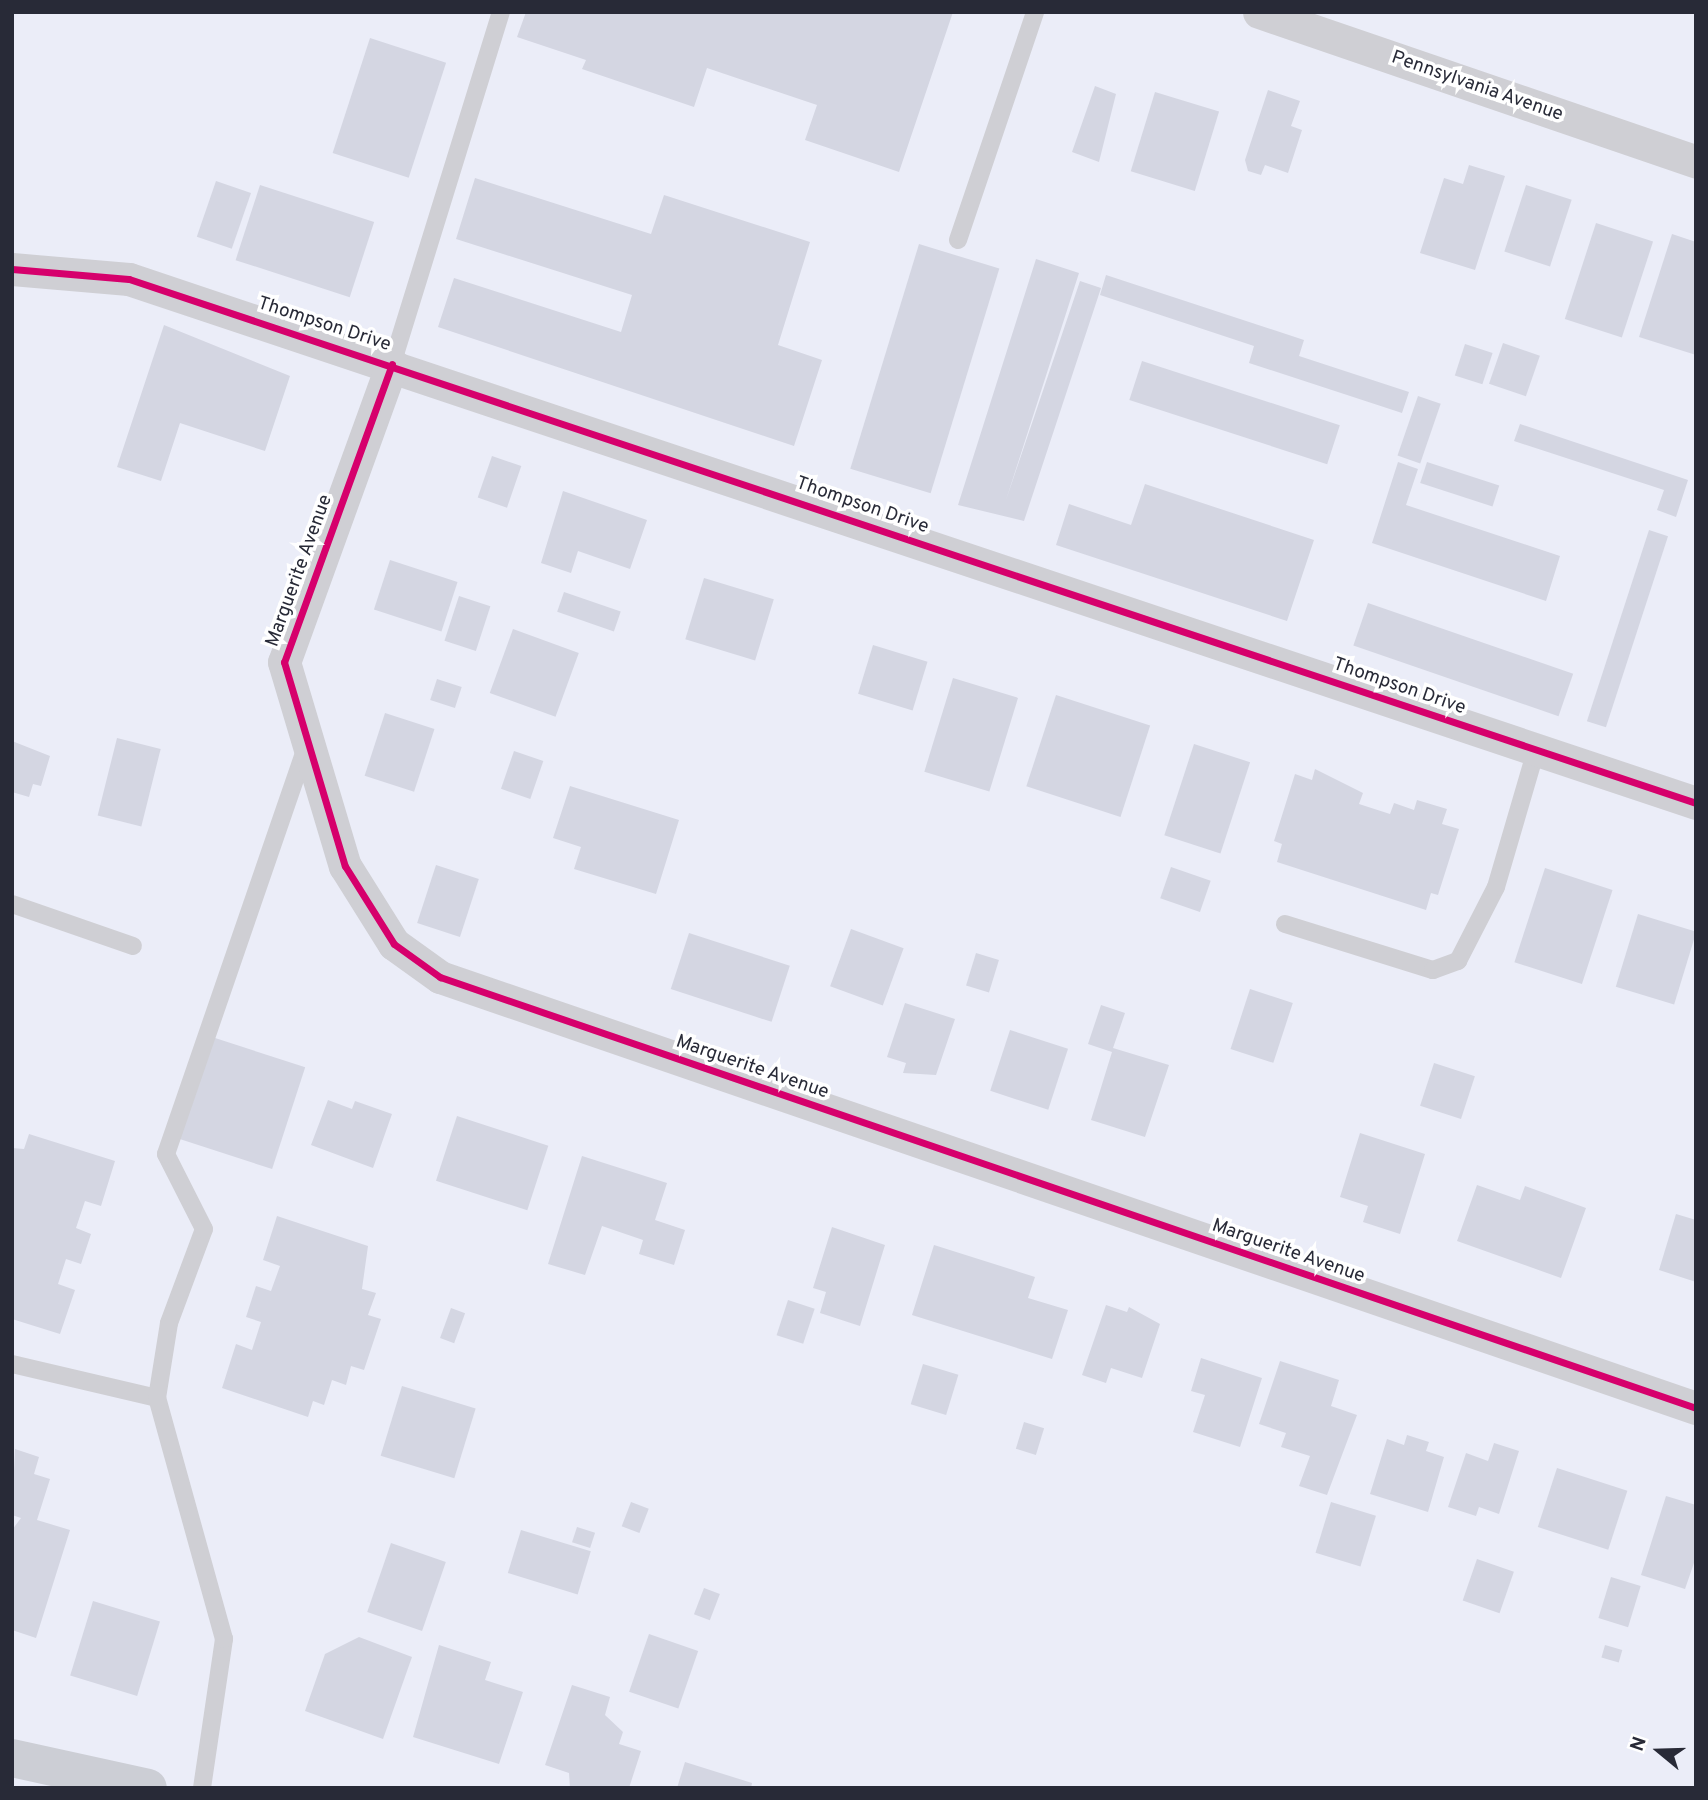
<!DOCTYPE html>
<html>
<head>
<meta charset="utf-8">
<style>
	body { margin:0 }
	#map { position:relative; width:1708px; height:1800px; overflow:hidden; background:#ebedf8; font-family:Overpass,sans-serif }
	div>[style] { position:absolute }
	.building>* { inset:0; background:#d4d6e2; transform-origin:0 0 }
	.lane>* { height:18px; margin:-9px; padding:0 9px; transform-origin:9px; border-radius:9px; background:#cfcfd4 }
	.street>* { height:33px; margin:-16.5px; padding:0 16.5px; transform-origin:16.5px; border-radius:16.5px; background:#cfcfd4 }
	.secondary>* { height:38px; margin:-19px; padding:0 19px; transform-origin:19px; border-radius:19px; background:#ccced5 }
	.cycleway>* { height:7px; margin:-3.5px; padding:0 3.5px; transform-origin:3.5px; border-radius:3.5px; background:#d6006c }
	span { translate:-50% -50%; white-space:nowrap; text-align:center; line-height:1.15; -webkit-text-stroke:7px #fff; paint-order:stroke }
	.street-label { font-size:19px; color:#282a37 }
	.frame { position:absolute; inset:0; border:14px solid #282a37; pointer-events:none }
	.north { position:absolute; left:1624px; top:1716px; width:70px; height:70px; -webkit-text-stroke:5px #fff; paint-order:stroke; rotate:289deg; font-size:19px; font-weight:700; line-height:28px; text-align:center; color:#282a37 }
	.north::after { content:''; display:block; margin:auto; width:24px; height:32px; background:#282a37; clip-path:polygon(50% 0,100% 100%,50% 72%,0 100%) }
</style>
</head>
<body>
<div id="map">
	<div class="building">
		<div style="clip-path:polygon(526px 12px,953px 12px,899px 172px,805px 140px,817px 105px,707px 68px,694px 107px,582px 69px,586px 60px,517px 37px)"></div>
		<div style="left:370px;top:38px;width:80px;height:121px;rotate:18deg"></div>
		<div style="clip-path:polygon(1095px 86px,1116px 94px,1099px 162px,1072px 152px)"></div>
		<div style="clip-path:polygon(1268px 90px,1300px 101px,1291px 126px,1302px 130px,1288px 173px,1265px 165px,1261px 175px,1248px 171px,1245px 160px)"></div>
		<div style="left:1155px;top:92px;width:67px;height:83px;rotate:17deg"></div>
		<div style="clip-path:polygon(1469px 165px,1505px 176px,1475px 270px,1420px 253px,1444px 178px,1463px 184px)"></div>
		<div style="clip-path:polygon(475px 178px,651px 234px,664px 195px,810px 242px,778px 345px,822px 360px,794px 446px,438px 327px,454px 278px,621px 332px,632px 295px,456px 239px)"></div>
		<div style="left:216px;top:181px;width:37px;height:59px;rotate:19deg"></div>
		<div style="left:260px;top:185px;width:120px;height:79px;rotate:18deg"></div>
		<div style="left:1526px;top:185px;width:48px;height:70px;rotate:18deg"></div>
		<div style="left:1596px;top:223px;width:60px;height:101px;rotate:18deg"></div>
		<div style="clip-path:polygon(1672px 234px,1696px 242px,1696px 355px,1639px 337px)"></div>
		<div style="left:919px;top:244px;width:84px;height:235px;rotate:17deg"></div>
		<div style="clip-path:polygon(1036px 259px,1079px 273px,1006px 500px,1080px 281px,1101px 288px,1024px 521px,958px 505px)"></div>
		<div style="clip-path:polygon(1106px 275px,1304px 340px,1299px 356px,1409px 392px,1402px 413px,1249px 363px,1254px 346px,1100px 295px)"></div>
		<div style="clip-path:polygon(164px 325px,290px 376px,265px 451px,180px 423px,161px 481px,117px 467px)"></div>
		<div style="left:1503px;top:343px;width:39px;height:43px;rotate:19deg"></div>
		<div style="left:1465px;top:344px;width:29px;height:33px;rotate:18deg"></div>
		<div style="left:1142px;top:361px;width:208px;height:41px;rotate:18deg"></div>
		<div style="left:1418px;top:396px;width:24px;height:63px;rotate:19deg"></div>
		<div style="clip-path:polygon(1520px 424px,1688px 480px,1676px 517px,1657px 510px,1664px 490px,1514px 441px)"></div>
		<div style="left:492px;top:456px;width:31px;height:44px;rotate:19deg"></div>
		<div style="clip-path:polygon(1398px 462px,1418px 469px,1406px 505px,1560px 556px,1546px 601px,1372px 543px)"></div>
		<div style="left:1427px;top:462px;width:76px;height:22px;rotate:18deg"></div>
		<div style="clip-path:polygon(1145px 484px,1314px 540px,1287px 621px,1056px 545px,1069px 504px,1131px 525px)"></div>
		<div style="clip-path:polygon(563px 491px,647px 520px,630px 569px,578px 551px,571px 573px,541px 563px)"></div>
		<div style="left:1649px;top:530px;width:20px;height:201px;rotate:18deg"></div>
		<div style="left:390px;top:560px;width:71px;height:52px;rotate:18deg"></div>
		<div style="left:704px;top:578px;width:73px;height:64px;rotate:17deg"></div>
		<div style="left:564px;top:592px;width:60px;height:21px;rotate:19deg"></div>
		<div style="left:459px;top:596px;width:33px;height:47px;rotate:18deg"></div>
		<div style="left:1368px;top:603px;width:217px;height:45px;rotate:19deg"></div>
		<div style="left:513px;top:629px;width:70px;height:68px;rotate:20deg"></div>
		<div style="left:873px;top:645px;width:57px;height:51px;rotate:17deg"></div>
		<div style="left:953px;top:678px;width:68px;height:98px;rotate:17deg"></div>
		<div style="left:437px;top:679px;width:26px;height:22px;rotate:18deg"></div>
		<div style="left:1056px;top:695px;width:99px;height:96px;rotate:18deg"></div>
		<div style="left:385px;top:713px;width:52px;height:66px;rotate:18deg"></div>
		<div style="left:117px;top:738px;width:45px;height:80px;rotate:14deg"></div>
		<div style="clip-path:polygon(12px 741px,50px 756px,41px 786px,33px 784px,29px 797px,12px 792px)"></div>
		<div style="left:1194px;top:744px;width:59px;height:96px;rotate:18deg"></div>
		<div style="left:514px;top:751px;width:31px;height:40px;rotate:19deg"></div>
		<div style="clip-path:polygon(1315px 769px,1363px 793px,1359px 804px,1390px 814px,1394px 803px,1414px 810px,1417px 800px,1447px 809px,1442px 824px,1459px 829px,1438px 895px,1431px 893px,1426px 910px,1277px 862px,1282px 844px,1274px 841px,1295px 774px,1312px 780px)"></div>
		<div style="clip-path:polygon(570px 786px,679px 820px,656px 894px,574px 869px,581px 847px,553px 838px)"></div>
		<div style="left:436px;top:865px;width:45px;height:61px;rotate:18deg"></div>
		<div style="left:1171px;top:867px;width:42px;height:33px;rotate:19deg"></div>
		<div style="left:1545px;top:868px;width:71px;height:99px;rotate:18deg"></div>
		<div style="left:1638px;top:914px;width:61px;height:76px;rotate:17deg"></div>
		<div style="left:851px;top:929px;width:56px;height:61px;rotate:20deg"></div>
		<div style="left:689px;top:933px;width:106px;height:59px;rotate:18deg"></div>
		<div style="left:976px;top:953px;width:24px;height:34px;rotate:17deg"></div>
		<div style="left:1250px;top:989px;width:45px;height:63px;rotate:18deg"></div>
		<div style="clip-path:polygon(905px 1003px,955px 1019px,936px 1075px,903px 1073px,906px 1063px,887px 1057px)"></div>
		<div style="clip-path:polygon(1101px 1005px,1125px 1013px,1113px 1048px,1169px 1065px,1145px 1137px,1091px 1120px,1112px 1052px,1088px 1044px)"></div>
		<div style="left:1010px;top:1030px;width:61px;height:64px;rotate:18deg"></div>
		<div style="left:212px;top:1037px;width:98px;height:107px;rotate:18deg"></div>
		<div style="left:1434px;top:1063px;width:43px;height:45px;rotate:18deg"></div>
		<div style="clip-path:polygon(328px 1100px,352px 1109px,355px 1101px,392px 1114px,373px 1168px,311px 1145px)"></div>
		<div style="left:457px;top:1116px;width:96px;height:68px;rotate:18deg"></div>
		<div style="clip-path:polygon(1360px 1133px,1425px 1154px,1400px 1234px,1363px 1222px,1368px 1206px,1340px 1197px)"></div>
		<div style="clip-path:polygon(29px 1134px,115px 1161px,101px 1206px,85px 1201px,76px 1228px,91px 1234px,81px 1264px,66px 1259px,58px 1284px,75px 1290px,60px 1334px,12px 1319px,12px 1148px,24px 1149px)"></div>
		<div style="clip-path:polygon(582px 1156px,667px 1183px,655px 1220px,685px 1230px,674px 1265px,639px 1254px,643px 1240px,602px 1226px,585px 1275px,548px 1264px)"></div>
		<div style="clip-path:polygon(1477px 1185px,1520px 1200px,1525px 1186px,1586px 1208px,1561px 1278px,1457px 1241px)"></div>
		<div style="clip-path:polygon(1676px 1214px,1696px 1220px,1696px 1282px,1659px 1270px)"></div>
		<div style="clip-path:polygon(277px 1216px,368px 1246px,362px 1289px,376px 1293px,368px 1315px,381px 1319px,364px 1370px,351px 1366px,346px 1385px,332px 1380px,324px 1405px,313px 1401px,308px 1417px,222px 1388px,236px 1344px,252px 1350px,261px 1322px,246px 1317px,256px 1286px,271px 1291px,280px 1266px,263px 1260px)"></div>
		<div style="clip-path:polygon(832px 1227px,885px 1245px,860px 1326px,820px 1313px,826px 1292px,813px 1288px)"></div>
		<div style="clip-path:polygon(934px 1245px,1035px 1277px,1028px 1298px,1068px 1310px,1052px 1359px,912px 1315px)"></div>
		<div style="left:788px;top:1300px;width:28px;height:37px;rotate:18deg"></div>
		<div style="clip-path:polygon(1106px 1305px,1127px 1312px,1129px 1307px,1160px 1324px,1142px 1378px,1111px 1368px,1106px 1383px,1082px 1375px)"></div>
		<div style="left:451px;top:1308px;width:15px;height:32px;rotate:20deg"></div>
		<div style="clip-path:polygon(1201px 1358px,1262px 1378px,1240px 1447px,1193px 1432px,1205px 1395px,1191px 1391px)"></div>
		<div style="clip-path:polygon(1280px 1361px,1339px 1380px,1331px 1406px,1357px 1415px,1327px 1495px,1299px 1486px,1310px 1456px,1281px 1447px,1286px 1433px,1259px 1424px)"></div>
		<div style="left:923px;top:1364px;width:37px;height:42px;rotate:17deg"></div>
		<div style="left:402px;top:1386px;width:77px;height:73px;rotate:17deg"></div>
		<div style="left:1024px;top:1422px;width:21px;height:28px;rotate:17deg"></div>
		<div style="clip-path:polygon(1407px 1435px,1429px 1442px,1426px 1451px,1444px 1457px,1428px 1512px,1370px 1494px,1387px 1439px,1404px 1445px)"></div>
		<div style="clip-path:polygon(1494px 1443px,1519px 1451px,1499px 1514px,1479px 1507px,1476px 1516px,1448px 1507px,1466px 1453px,1488px 1461px)"></div>
		<div style="clip-path:polygon(15px 1449px,39px 1457px,34px 1474px,50px 1479px,37px 1520px,70px 1530px,36px 1638px,12px 1630px,12px 1530px,21px 1518px,12px 1515px)"></div>
		<div style="left:1557px;top:1468px;width:74px;height:62px;rotate:18deg"></div>
		<div style="clip-path:polygon(1666px 1496px,1696px 1505px,1696px 1557px,1685px 1589px,1641px 1575px)"></div>
		<div style="left:631px;top:1502px;width:19px;height:26px;rotate:21deg"></div>
		<div style="left:1331px;top:1502px;width:47px;height:53px;rotate:17deg"></div>
		<div style="left:577px;top:1527px;width:19px;height:16px;rotate:18deg"></div>
		<div style="left:521px;top:1530px;width:73px;height:45px;rotate:17deg"></div>
		<div style="left:391px;top:1543px;width:58px;height:73px;rotate:19deg"></div>
		<div style="left:1477px;top:1559px;width:39px;height:44px;rotate:19deg"></div>
		<div style="left:1611px;top:1577px;width:31px;height:43px;rotate:17deg"></div>
		<div style="left:704px;top:1588px;width:17px;height:28px;rotate:21deg"></div>
		<div style="left:93px;top:1601px;width:70px;height:78px;rotate:17deg"></div>
		<div style="left:649px;top:1634px;width:52px;height:61px;rotate:19deg"></div>
		<div style="clip-path:polygon(359px 1637px,412px 1657px,383px 1739px,305px 1711px,325px 1654px)"></div>
		<div style="clip-path:polygon(439px 1645px,491px 1662px,485px 1680px,523px 1692px,499px 1764px,413px 1737px)"></div>
		<div style="left:1605px;top:1645px;width:18px;height:13px;rotate:16deg"></div>
		<div style="clip-path:polygon(572px 1685px,610px 1697px,605px 1715px,623px 1732px,619px 1744px,641px 1751px,629px 1788px,570px 1788px,569px 1773px,545px 1765px)"></div>
		<div style="clip-path:polygon(685px 1762px,752px 1783px,751px 1788px,677px 1788px)"></div>
	</div>
	<div class="lane">
		<div style="left:958px;top:240px;width:241px;rotate:-71.3deg"></div>
		<div style="left:392px;top:364px;width:368px;rotate:-72.8deg"></div>
		<div style="left:12px;top:904px;width:128px;rotate:19.1deg"></div>
		<div style="left:1285px;top:924px;width:155px;rotate:17.3deg"></div>
		<div style="left:1433px;top:970px;width:27px;rotate:-20deg"></div>
		<div style="left:1458px;top:961px;width:83px;rotate:-62.8deg"></div>
		<div style="left:1496px;top:887px;width:143px;rotate:-73.7deg"></div>
		<div style="left:12px;top:1364px;width:149px;rotate:13.2deg"></div>
		<div style="left:202px;top:1788px;width:151px;rotate:-81.6deg"></div>
		<div style="left:224px;top:1639px;width:250px;rotate:-105.5deg"></div>
		<div style="left:157px;top:1398px;width:76px;rotate:-80.9deg"></div>
		<div style="left:169px;top:1323px;width:100px;rotate:-69.6deg"></div>
		<div style="left:204px;top:1229px;width:84px;rotate:-116.9deg"></div>
		<div style="left:166px;top:1154px;width:430px;rotate:-71deg"></div>
	</div>
	<div class="street">
		<div style="left:1259px;top:12px;width:462px;rotate:18.9deg"></div>
		<div style="left:12px;top:269px;width:117px;rotate:4.9deg"></div>
		<div style="left:129px;top:279px;width:1652px;rotate:18.49deg"></div>
		<div style="left:392px;top:364px;width:317px;rotate:109.9deg"></div>
		<div style="left:284px;top:662px;width:213px;rotate:73.4deg"></div>
		<div style="left:345px;top:866px;width:92px;rotate:57.9deg"></div>
		<div style="left:394px;top:944px;width:57px;rotate:35.7deg"></div>
		<div style="left:440px;top:977px;width:1328px;rotate:18.94deg"></div>
	</div>
	<div class="secondary">
		<div style="left:12px;top:1758px;width:139px;rotate:12.4deg"></div>
	</div>
	<div class="cycleway">
		<div style="left:12px;top:269px;width:117px;rotate:4.9deg"></div>
		<div style="left:129px;top:279px;width:1652px;rotate:18.49deg"></div>
		<div style="left:392px;top:364px;width:317px;rotate:109.9deg"></div>
		<div style="left:284px;top:662px;width:213px;rotate:73.4deg"></div>
		<div style="left:345px;top:866px;width:92px;rotate:57.9deg"></div>
		<div style="left:394px;top:944px;width:57px;rotate:35.7deg"></div>
		<div style="left:440px;top:977px;width:1328px;rotate:18.94deg"></div>
	</div>
	<div class="street-label">
		<span style="left:1477px;top:87px;rotate:19deg">Pennsylvania Avenue</span>
		<span style="left:324px;top:325px;rotate:18deg">Thompson Drive</span>
		<span style="left:862px;top:506px;rotate:19deg">Thompson Drive</span>
		<span style="left:300px;top:571px;rotate:-70deg">Marguerite Avenue</span>
		<span style="left:1399px;top:687px;rotate:19deg">Thompson Drive</span>
		<span style="left:752px;top:1068px;rotate:19deg">Marguerite Avenue</span>
		<span style="left:1288px;top:1252px;rotate:19deg">Marguerite Avenue</span>
	</div>
	<div class="frame"></div>
	<div class="north">N</div>
</div>
</body>
</html>
